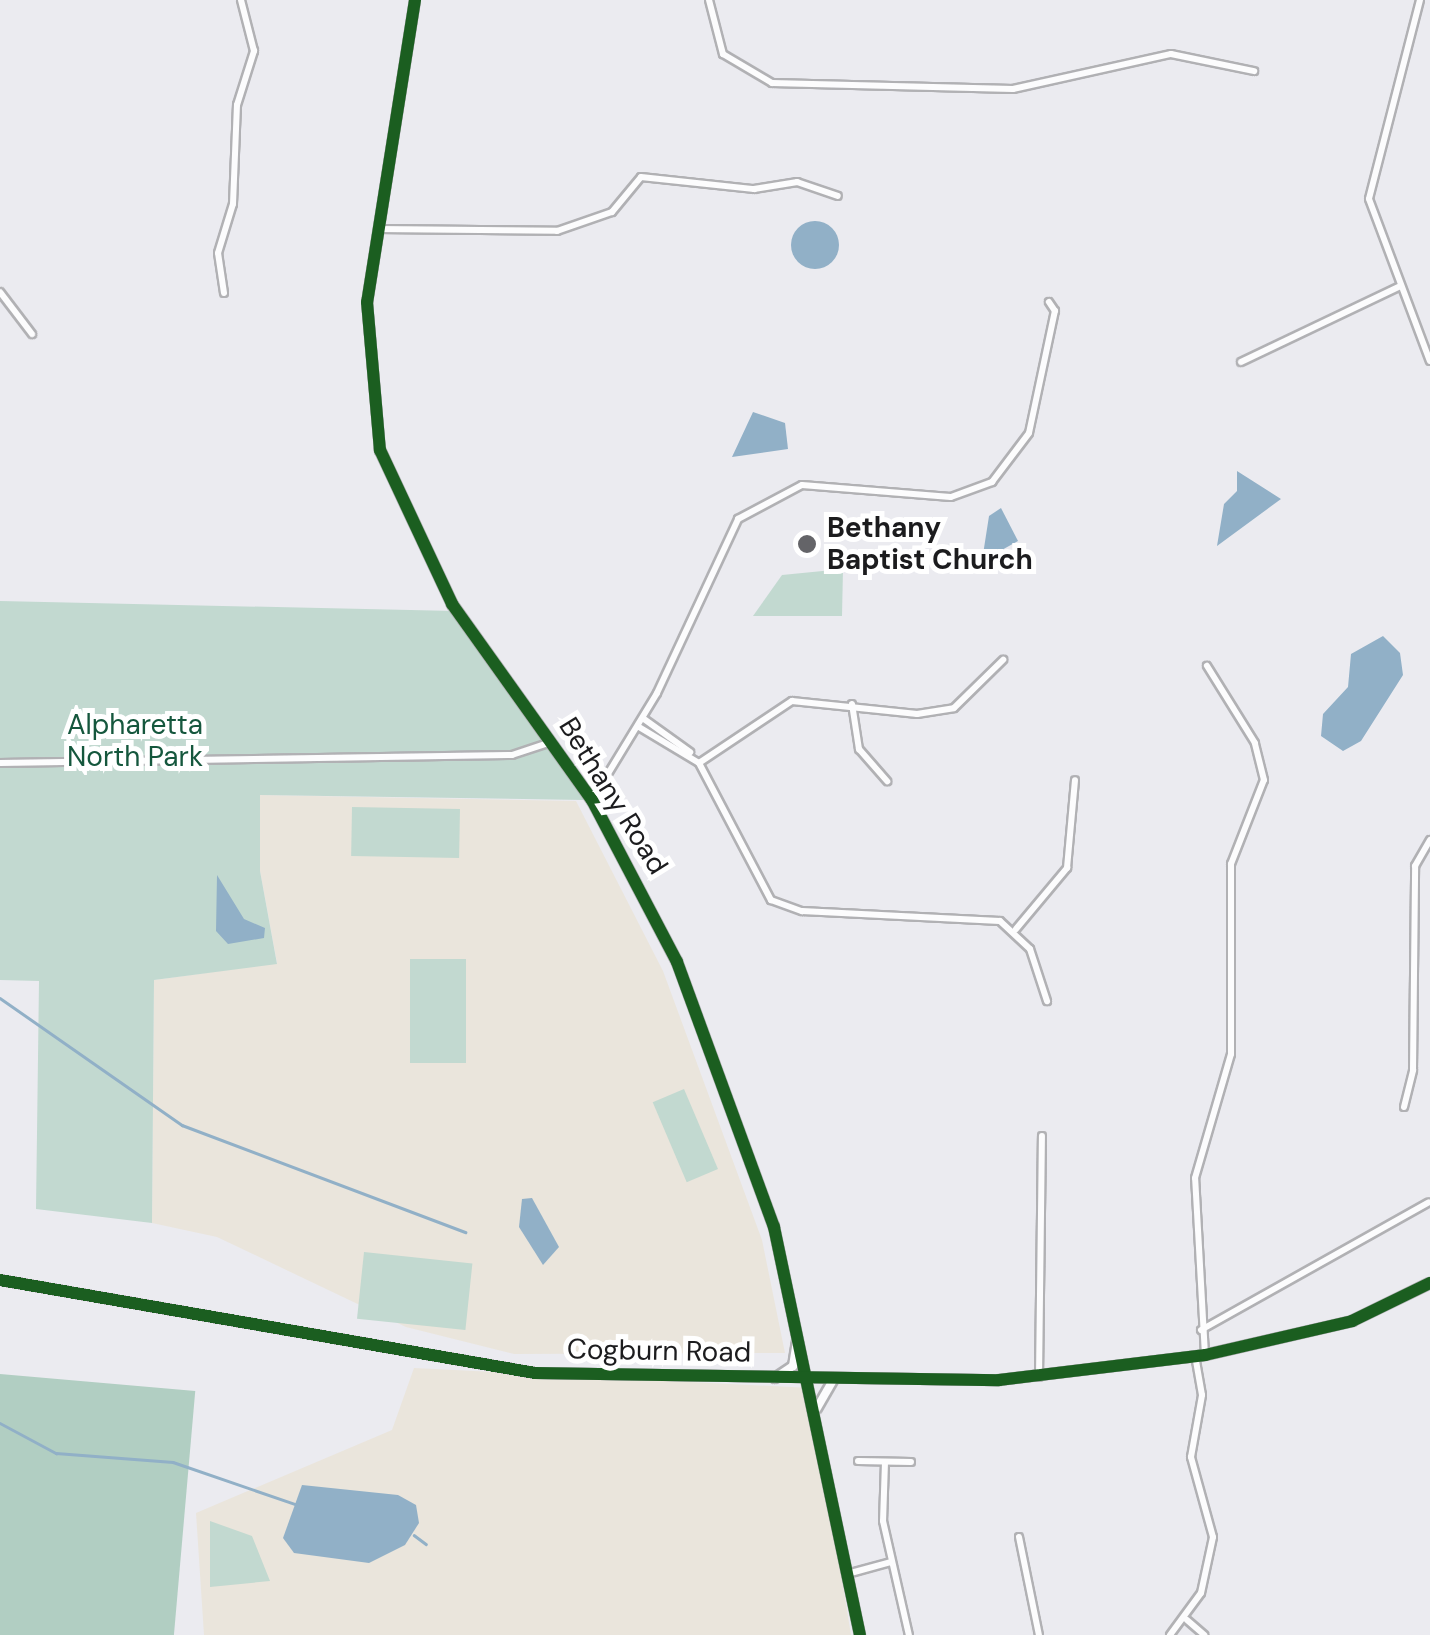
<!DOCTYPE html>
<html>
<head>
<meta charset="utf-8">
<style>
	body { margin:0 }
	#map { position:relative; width:1430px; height:1635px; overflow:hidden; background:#ebebf0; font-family:"DM Sans",sans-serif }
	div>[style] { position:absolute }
	.education>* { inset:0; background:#eae5dc }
	.green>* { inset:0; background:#c2d9d0; transform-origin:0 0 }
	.forest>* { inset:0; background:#b1cec2; transform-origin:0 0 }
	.water>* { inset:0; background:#91b0c7 }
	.round { border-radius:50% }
	.stream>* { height:2.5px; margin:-1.25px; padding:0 1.25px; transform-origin:1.25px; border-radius:1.25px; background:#91b0c7 }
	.roads { filter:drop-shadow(2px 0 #b1b1b4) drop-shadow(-2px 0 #b1b1b4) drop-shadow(0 2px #b1b1b4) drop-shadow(0 -2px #b1b1b4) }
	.minor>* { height:6px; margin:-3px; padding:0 3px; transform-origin:3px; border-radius:3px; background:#fcfcfd }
	.tertiary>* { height:8px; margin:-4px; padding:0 4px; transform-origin:4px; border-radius:4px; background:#fcfcfd }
	.cycleway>* { height:12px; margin:-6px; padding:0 6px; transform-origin:6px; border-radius:6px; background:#1b5e20 }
	.dots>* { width:28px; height:28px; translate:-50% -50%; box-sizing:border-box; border:5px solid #fff; border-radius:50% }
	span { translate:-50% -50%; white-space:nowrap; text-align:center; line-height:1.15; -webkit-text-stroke:10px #fff; paint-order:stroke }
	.poi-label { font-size:28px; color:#1c1c1e; font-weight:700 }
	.left { translate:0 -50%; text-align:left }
	.park-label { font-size:28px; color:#15573d }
	.street-label { font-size:28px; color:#1c1c1e }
</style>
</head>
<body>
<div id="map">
	<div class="education">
		<div style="clip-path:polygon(259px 795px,576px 801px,663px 971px,762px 1240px,785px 1353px,514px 1354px,406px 1327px,217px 1237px,152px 1223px,154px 980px,277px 963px,260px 871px)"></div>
		<div style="clip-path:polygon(414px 1368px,811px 1388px,851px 1635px,204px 1635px,196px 1513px,392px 1430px)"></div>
	</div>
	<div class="green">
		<div style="clip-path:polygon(843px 569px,842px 616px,753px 616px,782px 575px)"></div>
		<div style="clip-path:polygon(0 601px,455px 611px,584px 800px,260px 795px,260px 871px,277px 964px,154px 980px,152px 1223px,36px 1209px,39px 981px,0 980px)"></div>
		<div style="left:352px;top:807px;width:108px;height:49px;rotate:1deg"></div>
		<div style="left:410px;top:959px;width:56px;height:104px"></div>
		<div style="left:684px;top:1089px;width:87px;height:34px;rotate:67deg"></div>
		<div style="left:364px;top:1252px;width:109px;height:67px;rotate:6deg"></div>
		<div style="clip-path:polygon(210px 1521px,252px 1536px,270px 1581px,210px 1587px)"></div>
	</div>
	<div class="forest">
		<div style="left:0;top:1374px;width:196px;height:261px;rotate:5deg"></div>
	</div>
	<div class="water">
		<div class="round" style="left:791px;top:221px;width:48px;height:48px"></div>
		<div style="clip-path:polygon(753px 412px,785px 423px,788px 449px,732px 457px)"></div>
		<div style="clip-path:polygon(1237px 471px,1281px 499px,1217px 546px,1224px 504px,1237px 491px)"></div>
		<div style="clip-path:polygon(1001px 508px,1018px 541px,982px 561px,989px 516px)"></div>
		<div style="clip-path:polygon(1383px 636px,1400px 653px,1403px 675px,1361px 741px,1343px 751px,1321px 736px,1323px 714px,1348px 687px,1351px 654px)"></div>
		<div style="clip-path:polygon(217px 875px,244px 919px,265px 928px,264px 938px,228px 944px,216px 931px)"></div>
		<div style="clip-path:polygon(532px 1198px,559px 1247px,543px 1265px,519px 1227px,522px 1199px)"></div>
		<div style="clip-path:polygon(302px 1485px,398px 1495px,416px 1505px,419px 1523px,405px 1545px,369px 1563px,294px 1553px,283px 1538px)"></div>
	</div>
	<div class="stream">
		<div style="left:0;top:998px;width:222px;rotate:34.9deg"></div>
		<div style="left:182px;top:1125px;width:303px;rotate:20.7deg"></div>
		<div style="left:0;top:1423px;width:64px;rotate:28.2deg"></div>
		<div style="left:56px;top:1453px;width:117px;rotate:4.4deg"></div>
		<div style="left:173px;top:1462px;width:129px;rotate:19deg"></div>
		<div style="left:414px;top:1535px;width:15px;rotate:37deg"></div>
	</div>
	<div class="roads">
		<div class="minor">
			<div style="left:709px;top:0;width:56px;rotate:75.5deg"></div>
			<div style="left:723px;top:54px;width:57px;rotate:30.6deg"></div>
			<div style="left:772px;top:83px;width:241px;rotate:1.4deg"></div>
			<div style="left:1013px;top:89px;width:162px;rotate:-12.5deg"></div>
			<div style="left:1171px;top:54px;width:85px;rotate:11.6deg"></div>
			<div style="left:1420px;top:0;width:205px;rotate:104.4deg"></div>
			<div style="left:1369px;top:199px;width:173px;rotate:69.4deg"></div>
			<div style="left:378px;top:229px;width:179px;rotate:0.6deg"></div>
			<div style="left:557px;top:231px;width:58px;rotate:-19.1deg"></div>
			<div style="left:612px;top:212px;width:45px;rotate:-50.4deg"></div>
			<div style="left:641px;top:177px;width:114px;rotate:6.1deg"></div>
			<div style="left:754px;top:189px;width:44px;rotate:-9.2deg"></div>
			<div style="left:797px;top:182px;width:43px;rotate:18.9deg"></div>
			<div style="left:0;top:292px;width:53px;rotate:52.7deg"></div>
			<div style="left:224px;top:293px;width:40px;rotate:-98.5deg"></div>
			<div style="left:218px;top:253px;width:51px;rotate:-73deg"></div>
			<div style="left:233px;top:204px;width:99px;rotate:-87.7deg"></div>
			<div style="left:237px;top:105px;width:57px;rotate:-72.5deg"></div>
			<div style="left:254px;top:51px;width:53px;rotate:-104.3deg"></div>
			<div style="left:1241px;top:362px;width:176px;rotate:-25.5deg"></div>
			<div style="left:852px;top:704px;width:46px;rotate:81.2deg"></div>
			<div style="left:859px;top:749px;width:43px;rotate:48.8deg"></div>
			<div style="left:644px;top:719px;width:57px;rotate:35.7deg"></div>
			<div style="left:639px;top:727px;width:70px;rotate:31deg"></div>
			<div style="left:699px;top:763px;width:155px;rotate:62.3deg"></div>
			<div style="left:771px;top:900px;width:33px;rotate:20deg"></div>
			<div style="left:802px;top:911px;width:198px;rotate:2.9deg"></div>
			<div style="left:1000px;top:921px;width:41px;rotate:43deg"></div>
			<div style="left:1030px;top:949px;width:55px;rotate:71.9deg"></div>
			<div style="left:0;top:763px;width:512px;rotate:-0.9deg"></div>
			<div style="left:512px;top:755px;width:41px;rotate:-18.4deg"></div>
			<div style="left:699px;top:763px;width:112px;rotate:-33.7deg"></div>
			<div style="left:792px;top:701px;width:126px;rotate:5.9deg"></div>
			<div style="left:917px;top:714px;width:37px;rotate:-9deg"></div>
			<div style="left:954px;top:708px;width:69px;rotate:-44.4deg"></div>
			<div style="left:592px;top:800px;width:125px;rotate:-58.7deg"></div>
			<div style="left:657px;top:693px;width:192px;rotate:-65deg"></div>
			<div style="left:738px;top:519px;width:72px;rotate:-28deg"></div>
			<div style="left:802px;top:485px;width:149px;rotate:4.6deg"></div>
			<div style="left:951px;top:497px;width:44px;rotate:-20.1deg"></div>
			<div style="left:992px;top:482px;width:61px;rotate:-52.9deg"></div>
			<div style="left:1029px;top:433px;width:125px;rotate:-78deg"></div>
			<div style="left:1055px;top:311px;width:11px;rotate:-124deg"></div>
			<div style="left:1016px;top:929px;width:80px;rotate:-50.1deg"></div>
			<div style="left:1067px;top:868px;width:88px;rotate:-84.8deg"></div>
			<div style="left:1404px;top:1107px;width:38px;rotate:-76deg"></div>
			<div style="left:1413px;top:1070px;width:204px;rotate:-89.4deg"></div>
			<div style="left:1415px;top:866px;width:30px;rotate:-60deg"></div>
			<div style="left:1201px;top:1330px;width:261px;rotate:-29.3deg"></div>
			<div style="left:1205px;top:1355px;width:177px;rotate:-93.2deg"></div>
			<div style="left:1195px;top:1178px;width:129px;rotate:-73.8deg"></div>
			<div style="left:1231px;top:1054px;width:190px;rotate:-90deg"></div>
			<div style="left:1231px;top:864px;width:90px;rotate:-68.6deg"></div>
			<div style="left:1264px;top:780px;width:38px;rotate:-104deg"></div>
			<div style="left:1255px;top:743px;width:91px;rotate:-121.9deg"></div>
			<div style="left:1039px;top:1377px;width:241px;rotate:-89.3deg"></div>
			<div style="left:858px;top:1461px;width:53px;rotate:1.1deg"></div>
			<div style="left:885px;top:1462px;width:59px;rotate:91.9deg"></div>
			<div style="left:883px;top:1521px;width:117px;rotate:77.2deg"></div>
			<div style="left:1019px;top:1537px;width:100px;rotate:78.5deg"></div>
			<div style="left:847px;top:1574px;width:46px;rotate:-15.3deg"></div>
			<div style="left:1187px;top:1620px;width:23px;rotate:41deg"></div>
			<div style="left:1170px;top:1635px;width:52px;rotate:-53.6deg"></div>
			<div style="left:1201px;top:1593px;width:57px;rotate:-77.9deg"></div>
			<div style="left:1213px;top:1537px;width:83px;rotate:-105.4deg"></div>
			<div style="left:1191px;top:1457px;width:63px;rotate:-79.9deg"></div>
			<div style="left:1202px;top:1395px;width:39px;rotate:-100deg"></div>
		</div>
		<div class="tertiary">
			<div style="left:415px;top:0;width:306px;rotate:99deg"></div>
			<div style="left:367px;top:302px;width:149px;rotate:85deg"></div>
			<div style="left:380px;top:450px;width:170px;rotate:64.9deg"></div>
			<div style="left:452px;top:604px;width:241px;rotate:54.5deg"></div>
			<div style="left:592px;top:800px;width:183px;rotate:62.3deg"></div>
			<div style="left:677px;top:962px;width:282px;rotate:69.9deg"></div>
			<div style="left:774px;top:1227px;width:417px;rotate:78.1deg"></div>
			<div style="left:0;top:1280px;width:543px;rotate:9.86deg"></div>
			<div style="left:535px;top:1373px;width:464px;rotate:0.9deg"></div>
			<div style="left:999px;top:1380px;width:208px;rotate:-6.9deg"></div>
			<div style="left:1205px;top:1355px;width:151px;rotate:-13deg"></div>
			<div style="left:1352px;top:1321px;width:87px;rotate:-26deg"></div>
			<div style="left:775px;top:1378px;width:22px;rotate:-34deg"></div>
			<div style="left:793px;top:1366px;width:24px;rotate:-81deg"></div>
			<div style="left:817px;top:1408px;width:34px;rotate:-60deg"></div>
		</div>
	</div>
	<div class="cycleway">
		<div style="left:415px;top:0;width:306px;rotate:99deg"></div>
		<div style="left:367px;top:302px;width:149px;rotate:85deg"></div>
		<div style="left:380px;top:450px;width:170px;rotate:64.9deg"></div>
		<div style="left:452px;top:604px;width:241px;rotate:54.5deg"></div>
		<div style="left:592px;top:800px;width:183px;rotate:62.3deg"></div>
		<div style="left:677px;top:962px;width:282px;rotate:69.9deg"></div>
		<div style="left:774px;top:1227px;width:417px;rotate:78.1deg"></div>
		<div style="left:0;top:1280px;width:543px;rotate:9.86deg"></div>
		<div style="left:535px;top:1373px;width:464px;rotate:0.9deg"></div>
		<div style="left:999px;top:1380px;width:208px;rotate:-6.9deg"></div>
		<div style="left:1205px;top:1355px;width:151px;rotate:-13deg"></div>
		<div style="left:1352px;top:1321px;width:87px;rotate:-26deg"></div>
	</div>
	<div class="dots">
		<div style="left:807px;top:544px;background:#646468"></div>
	</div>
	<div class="poi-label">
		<span class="left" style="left:827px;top:544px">Bethany<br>Baptist Church</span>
	</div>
	<div class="park-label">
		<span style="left:135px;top:741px">Alpharetta<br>North Park</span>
	</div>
	<div class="street-label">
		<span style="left:613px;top:796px;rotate:58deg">Bethany Road</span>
		<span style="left:659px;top:1351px;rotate:1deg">Cogburn Road</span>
	</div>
</div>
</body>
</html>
